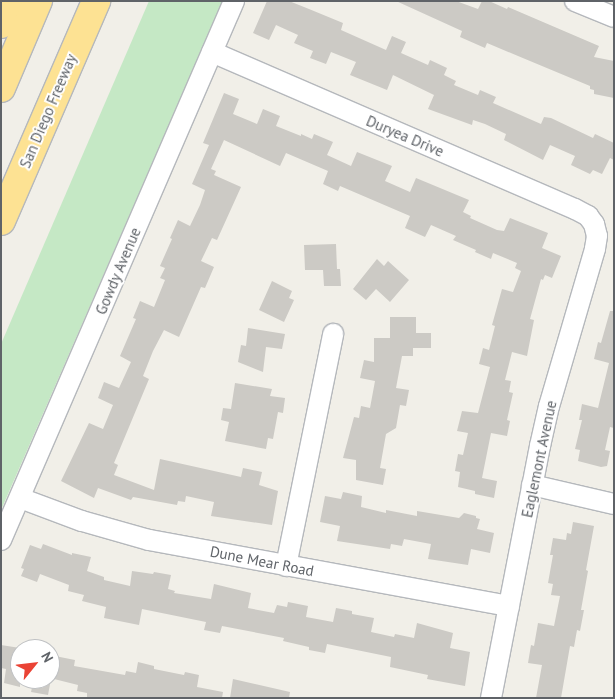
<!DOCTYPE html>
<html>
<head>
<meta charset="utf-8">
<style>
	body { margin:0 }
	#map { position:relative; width:615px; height:699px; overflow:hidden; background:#f1efe8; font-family:"PT Sans",sans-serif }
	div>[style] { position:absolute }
	.green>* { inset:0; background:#c5e8c5 }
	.building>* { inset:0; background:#cccac5 }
	.roads { filter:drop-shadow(1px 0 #b5b8bc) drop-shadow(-1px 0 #b5b8bc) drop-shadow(0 1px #b5b8bc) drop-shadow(0 -1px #b5b8bc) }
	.minor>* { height:20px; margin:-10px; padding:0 10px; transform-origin:10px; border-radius:10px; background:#fff }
	.highway>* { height:28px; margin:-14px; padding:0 14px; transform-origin:14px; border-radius:14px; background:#fde293 }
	span { translate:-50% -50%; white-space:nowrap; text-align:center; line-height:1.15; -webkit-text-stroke:4px #fff; paint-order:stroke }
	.street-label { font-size:15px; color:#5f6368 }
	.frame { position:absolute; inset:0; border:2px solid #5f6368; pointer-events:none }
	.north { position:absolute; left:10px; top:639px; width:50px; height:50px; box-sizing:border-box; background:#fff; border:1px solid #bfc1c3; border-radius:50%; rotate:61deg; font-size:14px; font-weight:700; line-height:20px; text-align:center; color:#5f6368 }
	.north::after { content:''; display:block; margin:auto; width:18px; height:22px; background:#ea4335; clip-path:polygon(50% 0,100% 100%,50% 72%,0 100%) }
</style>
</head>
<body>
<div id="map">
	<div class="green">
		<div style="clip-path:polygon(149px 1px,223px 1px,1px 510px,1px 344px)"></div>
	</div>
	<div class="building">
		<div style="clip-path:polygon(267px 1px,289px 1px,309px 9px,343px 23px,341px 30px,386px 50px,392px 36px,406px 42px,401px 53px,428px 65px,430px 60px,447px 68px,444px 75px,456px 81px,454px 85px,478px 95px,480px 90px,496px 97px,493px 103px,541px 124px,544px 117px,551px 118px,593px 138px,595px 134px,614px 143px,614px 160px,610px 158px,602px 174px,593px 170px,590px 174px,571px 165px,575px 156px,550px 145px,543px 160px,504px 140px,506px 134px,485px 124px,473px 120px,472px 125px,428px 109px,434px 95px,393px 75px,387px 90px,350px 75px,356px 62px,331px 52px,326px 64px,310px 58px,313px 51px,294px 43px,298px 35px,276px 25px,269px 40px,253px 33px)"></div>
		<div style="clip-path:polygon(396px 1px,456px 1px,478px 9px,482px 1px,489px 1px,507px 9px,508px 7px,599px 46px,594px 57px,614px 61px,614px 98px,594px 94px,594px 90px,590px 89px,590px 86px,518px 56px,487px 43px,485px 48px,460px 37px,462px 31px)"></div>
		<div style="clip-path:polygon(224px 93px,239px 99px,233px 114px,257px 124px,263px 109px,280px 116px,276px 126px,301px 136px,301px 134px,312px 139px,314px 134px,333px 142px,327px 155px,351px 166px,357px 152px,392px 166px,385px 181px,410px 192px,416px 178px,469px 200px,463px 212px,471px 216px,470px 218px,497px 230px,504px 231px,510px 218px,548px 233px,542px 248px,561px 256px,552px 278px,545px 275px,543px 280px,541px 279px,530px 319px,534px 320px,527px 356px,512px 352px,505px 380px,511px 381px,509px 392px,513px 393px,507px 420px,510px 421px,507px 436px,491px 433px,482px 478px,497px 481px,494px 498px,475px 494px,475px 491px,458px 487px,460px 472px,455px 471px,458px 454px,463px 455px,468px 433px,457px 431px,462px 411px,478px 413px,490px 367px,479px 364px,483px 348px,489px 350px,495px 326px,492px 325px,502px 289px,513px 292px,521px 271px,515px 268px,517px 263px,493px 253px,491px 259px,475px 252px,476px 250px,453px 240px,456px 236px,431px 225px,425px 237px,405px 228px,410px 216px,340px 186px,338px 191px,323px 184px,328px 171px,286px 153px,280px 166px,224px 140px,211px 169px,216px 171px,214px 175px,241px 187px,217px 240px,212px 238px,201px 261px,214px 267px,205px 288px,201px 287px,179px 337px,164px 330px,153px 351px,143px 376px,149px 379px,114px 463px,118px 465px,114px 475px,154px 490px,160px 459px,241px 477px,243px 468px,262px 472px,259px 485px,278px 491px,272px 525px,211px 516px,214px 502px,186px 496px,185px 502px,178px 501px,177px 505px,133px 497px,131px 500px,98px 488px,94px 498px,61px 481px,89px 423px,103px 429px,113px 405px,98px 398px,104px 382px,119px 388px,131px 362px,120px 356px,136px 319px,133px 318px,140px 301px,154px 307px,165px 280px,160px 278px,165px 268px,160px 266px,172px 239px,170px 238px,178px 220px,190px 226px,200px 205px,205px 190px,192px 184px,209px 145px,203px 143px)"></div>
		<div style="clip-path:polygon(336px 244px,337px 269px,340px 269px,341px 286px,324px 286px,323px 270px,305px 270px,304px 245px)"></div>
		<div style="clip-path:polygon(377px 259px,384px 266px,388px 261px,409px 280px,390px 302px,376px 289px,366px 300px,353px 289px)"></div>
		<div style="clip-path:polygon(272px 281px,292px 291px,289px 298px,294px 300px,284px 322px,259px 310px)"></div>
		<div style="clip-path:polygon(610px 311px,614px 311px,614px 428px,610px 427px,605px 450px,610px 451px,607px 466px,601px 467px,578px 461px,580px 450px,575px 449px,582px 420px,579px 420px,582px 404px,598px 408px,609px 363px,594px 359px,598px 342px,601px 343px)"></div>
		<div style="clip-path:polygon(390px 317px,416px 317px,416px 333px,431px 333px,431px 348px,413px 348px,413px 356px,402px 356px,396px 388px,409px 390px,406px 406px,400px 405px,396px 428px,386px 434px,380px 468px,386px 469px,383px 485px,356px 480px,356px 460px,343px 458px,354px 417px,359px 418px,361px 406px,370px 408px,375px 381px,360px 378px,364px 360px,374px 362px,374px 338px,390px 338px)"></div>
		<div style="clip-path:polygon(248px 328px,285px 334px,282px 349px,266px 347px,263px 372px,238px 362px,241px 345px,246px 346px)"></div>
		<div style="clip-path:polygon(235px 383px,272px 389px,270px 396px,285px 398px,283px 413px,278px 412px,273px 439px,268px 438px,266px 449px,225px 441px,229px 422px,221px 420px,223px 408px,231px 409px)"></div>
		<div style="clip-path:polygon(343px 492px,362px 496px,361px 507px,386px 513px,386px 510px,417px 516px,417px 511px,459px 518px,464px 513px,476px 516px,476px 518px,480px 519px,477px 529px,494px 533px,490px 553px,471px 549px,468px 565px,428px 559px,431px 544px,404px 539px,402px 546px,391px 544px,390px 549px,337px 541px,340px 526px,320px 522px,325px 496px,341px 499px)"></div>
		<div style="clip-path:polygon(573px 522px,594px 526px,586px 570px,588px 571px,581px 610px,584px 610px,580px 631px,577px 630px,574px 647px,570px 646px,561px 698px,536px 698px,542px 665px,528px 663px,531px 645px,534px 646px,538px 623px,554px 626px,560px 596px,551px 595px,553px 584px,548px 583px,553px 555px,550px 555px,553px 538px,566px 540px,567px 533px,571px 534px)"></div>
		<div style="clip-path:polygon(43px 544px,72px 555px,72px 553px,91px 557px,87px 571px,104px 577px,104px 580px,130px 586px,132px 571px,153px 574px,154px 572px,171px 575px,168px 589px,175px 591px,174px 593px,211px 599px,214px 584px,251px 593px,248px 608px,274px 613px,277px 605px,287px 607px,288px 602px,308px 606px,306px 617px,333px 622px,336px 608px,352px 611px,352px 614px,374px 618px,371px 632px,394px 637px,395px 634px,414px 638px,417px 623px,453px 633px,450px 648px,470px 652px,465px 686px,427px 679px,428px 675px,390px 667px,391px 657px,327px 644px,325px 653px,309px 650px,309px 647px,283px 641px,284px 638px,222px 626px,220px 633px,204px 630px,206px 622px,142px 609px,139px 625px,104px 618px,106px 607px,82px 601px,84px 595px,68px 591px,69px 585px,40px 574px,37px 582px,21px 576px,24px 569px,21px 568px,30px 545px,41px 549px)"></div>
		<div style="clip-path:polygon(1px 645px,20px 648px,20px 687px,4px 683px,6px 669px,1px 668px)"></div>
		<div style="clip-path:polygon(50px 655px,75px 660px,74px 666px,125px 675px,126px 671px,136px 673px,138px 662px,154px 666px,154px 669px,184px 675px,185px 672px,199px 675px,197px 687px,223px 692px,222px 698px,87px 698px,87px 693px,77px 691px,78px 685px,50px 678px)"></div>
		<div style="clip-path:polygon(34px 679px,51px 679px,48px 695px,31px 692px)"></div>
		<div style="clip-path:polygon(233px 679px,290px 692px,289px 698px,230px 698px)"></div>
	</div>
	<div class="roads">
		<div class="minor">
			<div style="left:575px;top:1px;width:42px;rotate:22.3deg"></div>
			<div style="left:212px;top:52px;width:395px;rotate:23.4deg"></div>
			<div style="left:575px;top:209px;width:15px;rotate:28deg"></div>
			<div style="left:588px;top:216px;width:10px;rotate:53deg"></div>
			<div style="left:594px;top:224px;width:12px;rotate:76deg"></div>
			<div style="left:597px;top:236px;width:13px;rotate:99deg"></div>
			<div style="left:595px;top:249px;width:164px;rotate:106.3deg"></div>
			<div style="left:549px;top:406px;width:41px;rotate:102.7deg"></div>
			<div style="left:540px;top:446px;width:257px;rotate:101deg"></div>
			<div style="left:532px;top:485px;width:84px;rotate:13deg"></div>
			<div style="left:20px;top:498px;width:66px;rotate:20.4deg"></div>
			<div style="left:82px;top:521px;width:70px;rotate:15.8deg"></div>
			<div style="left:149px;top:540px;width:366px;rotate:10.4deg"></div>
			<div style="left:1px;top:540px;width:587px;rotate:-66.62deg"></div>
			<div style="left:286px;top:566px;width:237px;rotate:-78.5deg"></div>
		</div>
		<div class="highway">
			<div style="left:1px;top:24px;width:25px;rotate:-67deg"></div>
			<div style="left:1px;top:88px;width:95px;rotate:-67deg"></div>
			<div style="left:1px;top:221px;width:240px;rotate:-66.6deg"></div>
		</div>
	</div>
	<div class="street-label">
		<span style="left:48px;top:111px;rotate:-67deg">San Diego Freeway</span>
		<span style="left:405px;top:136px;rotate:23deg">Duryea Drive</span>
		<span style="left:118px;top:271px;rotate:-67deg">Gowdy Avenue</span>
		<span style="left:539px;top:459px;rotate:-78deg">Eaglemont Avenue</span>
		<span style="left:262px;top:561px;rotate:11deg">Dune Mear Road</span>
	</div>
	<div class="frame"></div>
	<div class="north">N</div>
</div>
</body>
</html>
